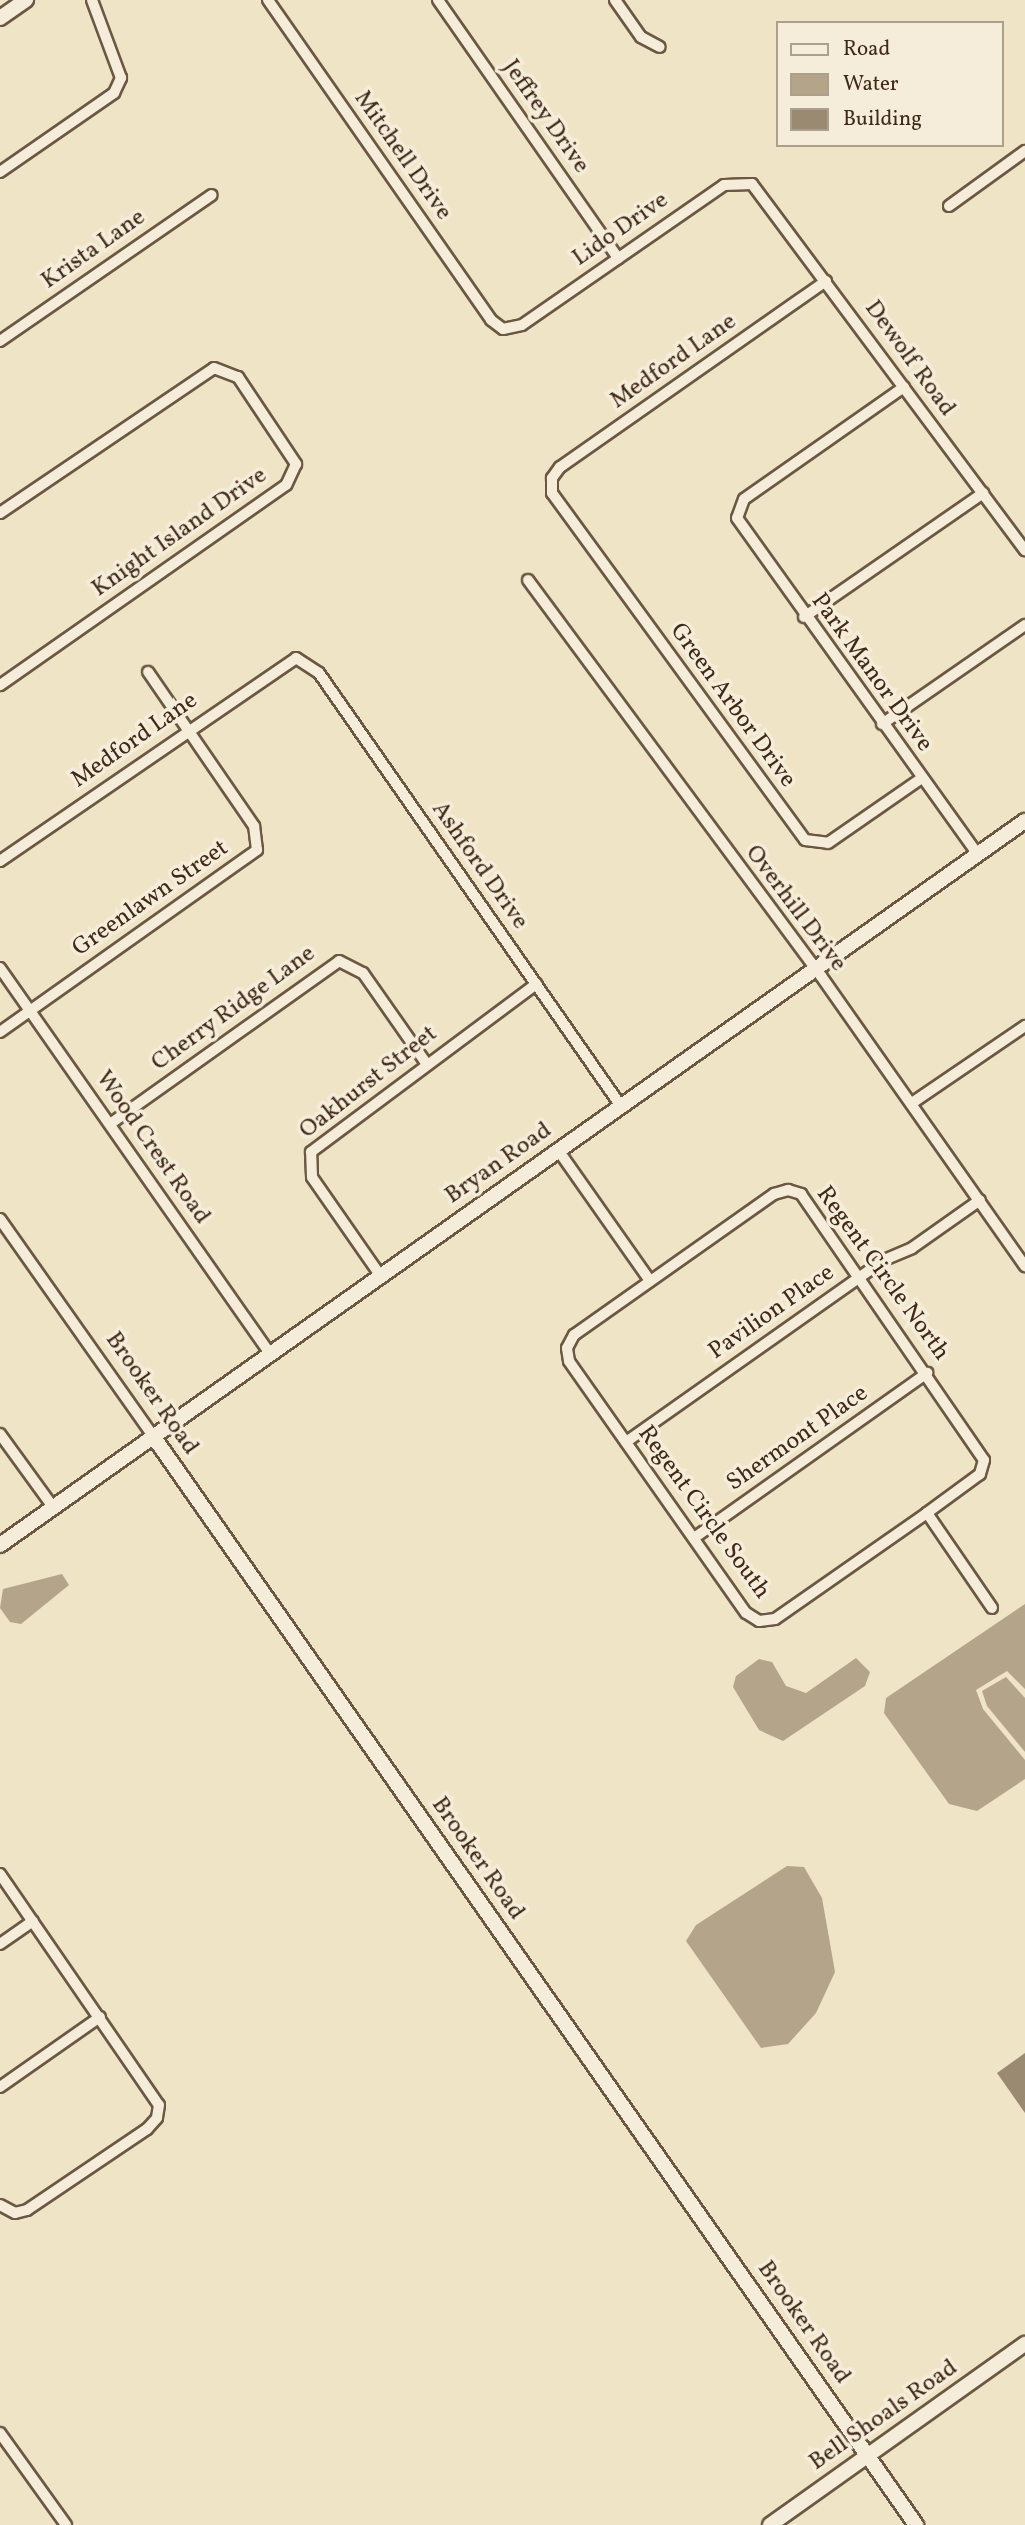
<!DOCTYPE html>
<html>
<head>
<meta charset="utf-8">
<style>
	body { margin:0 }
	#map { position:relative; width:1025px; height:2525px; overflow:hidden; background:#efe4c6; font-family:Vollkorn,serif }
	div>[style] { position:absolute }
	.water>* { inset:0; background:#b3a48a }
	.building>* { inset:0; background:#9b8a72 }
	.roads { filter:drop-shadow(2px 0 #6b5843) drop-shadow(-2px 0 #6b5843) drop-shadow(0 2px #6b5843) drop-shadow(0 -2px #6b5843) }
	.street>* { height:10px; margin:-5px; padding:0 5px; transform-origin:5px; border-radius:5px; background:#f5edda }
	.secondary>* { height:14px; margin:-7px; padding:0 7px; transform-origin:7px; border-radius:7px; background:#f5edda }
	span { translate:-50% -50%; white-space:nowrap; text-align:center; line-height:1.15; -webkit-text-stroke:7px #f5edda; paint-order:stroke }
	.street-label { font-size:24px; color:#3f2917 }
	.legend { position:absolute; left:776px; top:21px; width:228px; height:126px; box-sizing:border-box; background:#f5edda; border:2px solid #ac9f8c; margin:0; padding:9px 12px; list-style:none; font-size:21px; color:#3f2917 }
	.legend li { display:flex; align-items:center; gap:14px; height:35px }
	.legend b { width:35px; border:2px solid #ac9f8c }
</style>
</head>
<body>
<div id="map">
	<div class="water">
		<div style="clip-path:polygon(62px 1574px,69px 1585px,21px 1624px,10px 1622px,0 1608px,3px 1589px)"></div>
		<div style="clip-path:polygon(1025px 1604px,1025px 1689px,1007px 1671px,976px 1690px,983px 1709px,1025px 1760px,1025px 1779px,977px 1811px,949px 1804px,884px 1713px,886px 1698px)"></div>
		<div style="clip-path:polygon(856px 1658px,870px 1672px,865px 1686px,783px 1741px,759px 1730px,733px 1687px,736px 1676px,759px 1659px,772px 1662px,786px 1686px,806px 1693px)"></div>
		<div style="clip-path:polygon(1006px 1677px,1025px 1698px,1025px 1752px,987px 1706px,982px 1691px)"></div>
		<div style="clip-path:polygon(787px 1866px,804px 1867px,822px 1898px,835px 1972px,816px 2013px,788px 2044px,761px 2048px,686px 1941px,696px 1925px)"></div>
	</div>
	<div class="building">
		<div style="clip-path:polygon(1025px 2053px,1025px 2113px,997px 2073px)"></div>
	</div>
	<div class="roads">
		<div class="street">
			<div style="left:268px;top:0;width:390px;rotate:55.1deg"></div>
			<div style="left:491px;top:320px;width:15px;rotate:37deg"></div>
			<div style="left:503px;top:329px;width:19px;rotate:-12deg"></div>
			<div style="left:522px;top:325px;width:246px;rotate:-34.7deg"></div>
			<div style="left:724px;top:185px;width:28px;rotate:-2deg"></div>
			<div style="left:752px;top:184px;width:457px;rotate:53.3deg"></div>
			<div style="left:438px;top:0;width:315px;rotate:55.1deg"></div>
			<div style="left:615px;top:0;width:45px;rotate:54.9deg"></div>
			<div style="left:641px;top:37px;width:21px;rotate:28deg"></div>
			<div style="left:0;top:172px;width:139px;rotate:-34.7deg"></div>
			<div style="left:114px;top:93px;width:17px;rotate:-65deg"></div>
			<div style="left:121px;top:78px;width:83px;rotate:-110.4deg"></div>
			<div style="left:949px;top:206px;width:94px;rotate:-35.9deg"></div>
			<div style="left:826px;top:281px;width:325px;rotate:145deg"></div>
			<div style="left:560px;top:467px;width:14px;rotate:126deg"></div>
			<div style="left:552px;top:478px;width:15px;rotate:90deg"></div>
			<div style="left:552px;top:493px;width:429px;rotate:53.9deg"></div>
			<div style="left:805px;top:840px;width:23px;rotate:7deg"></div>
			<div style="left:828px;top:843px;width:114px;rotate:-34.7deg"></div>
			<div style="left:0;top:341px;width:257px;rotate:-34.6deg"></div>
			<div style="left:904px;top:387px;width:195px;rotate:145deg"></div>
			<div style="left:744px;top:499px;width:20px;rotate:110deg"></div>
			<div style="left:737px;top:518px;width:414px;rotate:54.4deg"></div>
			<div style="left:0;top:513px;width:258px;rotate:-34.1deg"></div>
			<div style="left:214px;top:368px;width:26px;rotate:21deg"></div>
			<div style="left:238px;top:377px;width:105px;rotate:56.3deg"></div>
			<div style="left:296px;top:464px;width:23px;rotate:115deg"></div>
			<div style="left:286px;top:485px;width:349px;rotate:145deg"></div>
			<div style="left:528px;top:580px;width:493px;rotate:53.5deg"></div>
			<div style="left:821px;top:976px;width:355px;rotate:54.9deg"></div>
			<div style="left:804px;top:617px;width:218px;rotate:-34.7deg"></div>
			<div style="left:882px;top:724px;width:174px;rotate:-34.7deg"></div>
			<div style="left:0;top:861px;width:359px;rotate:-34.4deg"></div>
			<div style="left:296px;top:658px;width:27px;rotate:33deg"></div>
			<div style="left:319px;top:673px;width:528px;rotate:55.11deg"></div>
			<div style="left:0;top:968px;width:470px;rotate:55deg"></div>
			<div style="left:0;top:1032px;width:315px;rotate:-35.3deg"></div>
			<div style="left:257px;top:850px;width:24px;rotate:-97deg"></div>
			<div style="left:254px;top:826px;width:187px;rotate:-124.5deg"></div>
			<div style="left:912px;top:1103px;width:137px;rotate:-34.3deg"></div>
			<div style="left:110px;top:1124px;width:281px;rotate:-35.4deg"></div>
			<div style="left:339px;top:961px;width:27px;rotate:27deg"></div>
			<div style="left:363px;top:973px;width:110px;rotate:55deg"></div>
			<div style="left:558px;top:1150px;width:160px;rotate:54.9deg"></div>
			<div style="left:788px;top:1190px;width:14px;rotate:17deg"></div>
			<div style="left:801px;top:1194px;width:323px;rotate:55.5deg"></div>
			<div style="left:984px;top:1460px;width:15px;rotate:106deg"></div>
			<div style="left:980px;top:1474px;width:66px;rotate:143.7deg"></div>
			<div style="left:927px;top:1513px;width:185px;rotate:145.1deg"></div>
			<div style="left:775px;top:1619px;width:16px;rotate:173deg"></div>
			<div style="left:759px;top:1621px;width:15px;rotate:-148deg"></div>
			<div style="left:746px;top:1613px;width:308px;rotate:-125.1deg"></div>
			<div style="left:569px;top:1361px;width:13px;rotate:-99deg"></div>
			<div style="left:567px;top:1348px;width:15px;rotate:-62deg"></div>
			<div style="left:574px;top:1335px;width:245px;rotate:-35.2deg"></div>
			<div style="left:774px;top:1194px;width:15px;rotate:-16deg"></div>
			<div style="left:0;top:1219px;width:266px;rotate:54.8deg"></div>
			<div style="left:380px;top:1275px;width:119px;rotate:-124.8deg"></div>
			<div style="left:312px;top:1177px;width:25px;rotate:-92deg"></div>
			<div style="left:311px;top:1152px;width:281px;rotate:-36.7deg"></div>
			<div style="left:0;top:1434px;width:90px;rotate:54deg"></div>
			<div style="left:626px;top:1442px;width:316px;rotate:-35.2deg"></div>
			<div style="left:884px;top:1260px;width:30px;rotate:-23deg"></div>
			<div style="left:912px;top:1248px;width:83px;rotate:-35.2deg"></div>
			<div style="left:927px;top:1513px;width:115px;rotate:55.6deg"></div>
			<div style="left:694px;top:1538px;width:286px;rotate:-35.3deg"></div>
			<div style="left:0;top:1874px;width:280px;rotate:55.5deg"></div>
			<div style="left:159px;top:2105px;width:13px;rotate:99deg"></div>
			<div style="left:157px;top:2118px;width:15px;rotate:132deg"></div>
			<div style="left:147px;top:2129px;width:145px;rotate:146deg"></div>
			<div style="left:27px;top:2210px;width:12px;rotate:166deg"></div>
			<div style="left:15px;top:2213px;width:17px;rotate:-152deg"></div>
			<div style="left:0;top:1944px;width:40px;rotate:-34.9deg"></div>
			<div style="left:0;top:2087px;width:122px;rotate:-35deg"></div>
			<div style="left:0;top:2433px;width:113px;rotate:54.3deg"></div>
		</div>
		<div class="secondary">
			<div style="left:0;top:18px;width:32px;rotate:-35deg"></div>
			<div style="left:153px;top:1436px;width:1330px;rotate:54.98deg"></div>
			<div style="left:0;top:1545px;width:1255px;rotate:-35.24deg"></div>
			<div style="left:770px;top:2525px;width:313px;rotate:-35.4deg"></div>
		</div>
	</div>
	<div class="street-label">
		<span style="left:545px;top:117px;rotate:55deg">Jeffrey Drive</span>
		<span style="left:402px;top:156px;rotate:55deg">Mitchell Drive</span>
		<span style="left:621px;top:230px;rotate:-35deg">Lido Drive</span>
		<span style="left:94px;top:250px;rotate:-35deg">Krista Lane</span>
		<span style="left:909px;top:359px;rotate:54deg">Dewolf Road</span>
		<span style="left:674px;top:362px;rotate:-35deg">Medford Lane</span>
		<span style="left:180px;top:533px;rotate:-35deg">Knight Island Drive</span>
		<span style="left:871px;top:673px;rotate:54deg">Park Manor Drive</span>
		<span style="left:732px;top:706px;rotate:54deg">Green Arbor Drive</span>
		<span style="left:135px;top:741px;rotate:-35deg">Medford Lane</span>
		<span style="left:479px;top:866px;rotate:55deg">Ashford Drive</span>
		<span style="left:151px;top:899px;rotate:-35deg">Greenlawn Street</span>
		<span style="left:795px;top:909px;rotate:53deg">Overhill Drive</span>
		<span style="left:234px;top:1009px;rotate:-36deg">Cherry Ridge Lane</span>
		<span style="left:369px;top:1083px;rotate:-38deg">Oakhurst Street</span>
		<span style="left:152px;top:1148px;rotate:55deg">Wood Crest Road</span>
		<span style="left:499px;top:1164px;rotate:-35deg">Bryan Road</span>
		<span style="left:882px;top:1274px;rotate:54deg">Regent Circle North</span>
		<span style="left:772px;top:1313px;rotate:-35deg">Pavilion Place</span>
		<span style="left:151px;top:1394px;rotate:55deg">Brooker Road</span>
		<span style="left:798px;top:1439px;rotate:-35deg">Shermont Place</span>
		<span style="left:703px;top:1513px;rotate:54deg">Regent Circle South</span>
		<span style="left:477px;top:1859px;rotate:55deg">Brooker Road</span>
		<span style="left:803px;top:2323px;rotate:55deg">Brooker Road</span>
		<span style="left:884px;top:2416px;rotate:-35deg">Bell Shoals Road</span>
	</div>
	<ul class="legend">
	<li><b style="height:9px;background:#f5edda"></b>Road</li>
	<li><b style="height:19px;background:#b3a48a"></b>Water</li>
	<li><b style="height:19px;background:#9b8a72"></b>Building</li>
	</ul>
</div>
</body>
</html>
